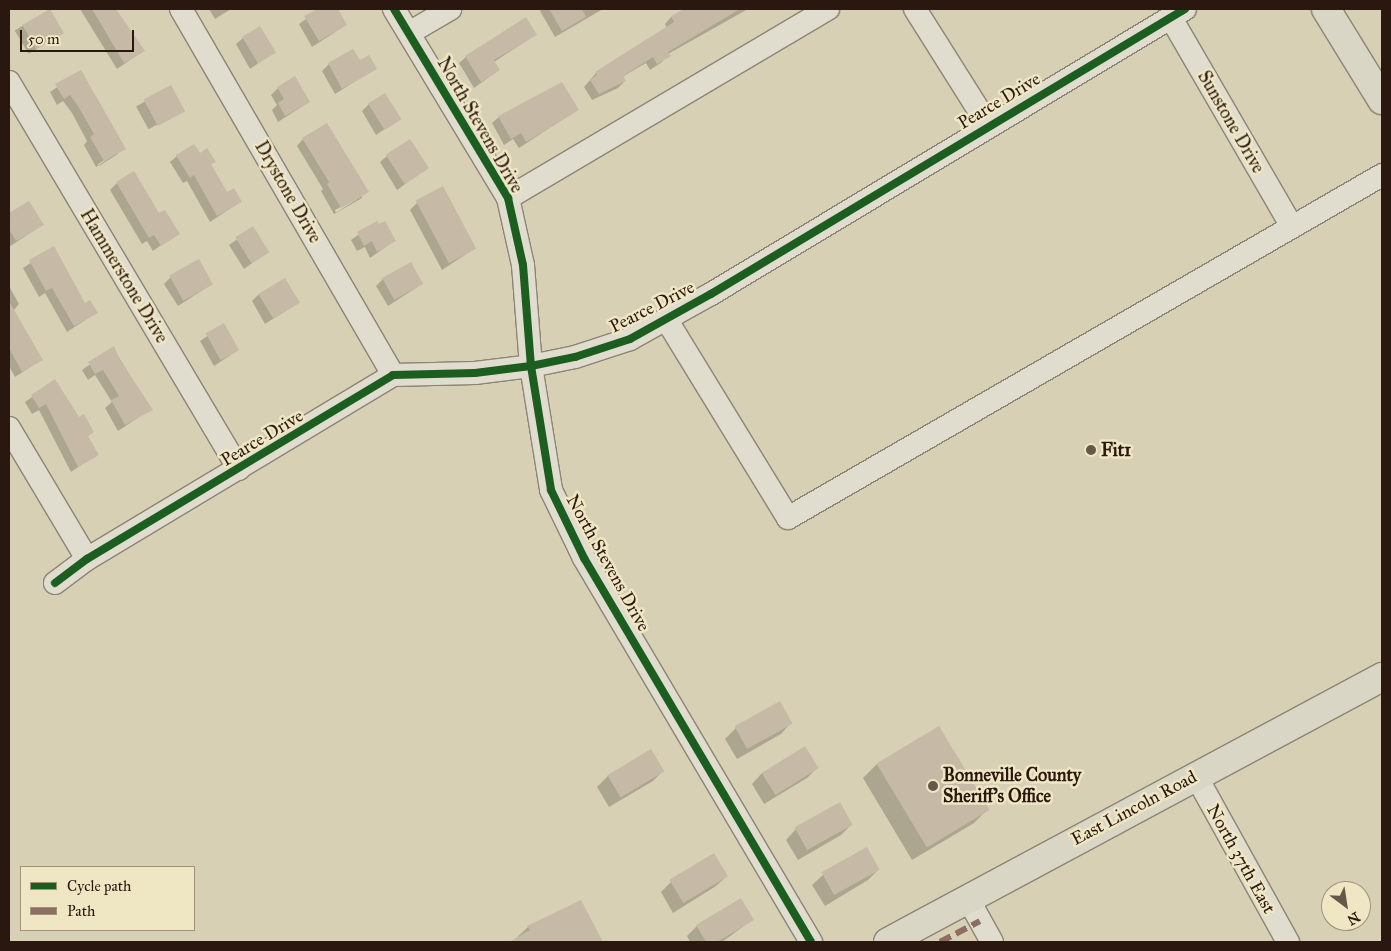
<!DOCTYPE html>
<html>
<head>
<meta charset="utf-8">
<style>
	body { margin:0 }
	#map { position:relative; width:1391px; height:951px; overflow:hidden; background:#d7d0b4; font-family:"IM FELL Great Primer",serif }
	div>[style] { position:absolute }
	.shadow>* { inset:0; background:#0003; transform-origin:0 0 }
	.building>* { inset:0; background:#c6b9a6; transform-origin:0 0 }
	.roads { filter:drop-shadow(1px 0 #8b8574) drop-shadow(-1px 0 #8b8574) drop-shadow(0 1px #8b8574) drop-shadow(0 -1px #8b8574) }
	.minor>* { height:22px; margin:-11px; padding:0 11px; transform-origin:11px; border-radius:11px; background:#e0dcce }
	.major>* { height:28px; margin:-14px; padding:0 14px; transform-origin:14px; border-radius:14px; background:#dad6c6 }
	.quiet>* { height:6px; margin-top:-3px; transform-origin:0; background:repeating-linear-gradient(90deg,#8d6e63 0 12px,transparent 0 18px) }
	.cycleway>* { height:8px; margin:-4px; padding:0 4px; transform-origin:4px; border-radius:4px; background:#1b5e20 }
	.dots>* { width:14px; height:14px; translate:-50% -50%; box-sizing:border-box; border:2px solid #efe6c4; border-radius:50% }
	span { translate:-50% -50%; white-space:nowrap; text-align:center; line-height:1.15; -webkit-text-stroke:5px #efe6c4; paint-order:stroke }
	.street-label { font-size:18px; color:#291710 }
	.poi-label { font-size:18px; color:#291710; font-weight:700 }
	.left { translate:0 -50%; text-align:left }
	.frame { position:absolute; inset:0; border:10px solid #291710; pointer-events:none }
	.legend { position:absolute; left:20px; top:866px; width:175px; height:65px; box-sizing:border-box; background:#efe6c4; border:1px solid #a0937c; margin:0; padding:6px 9px; list-style:none; font-size:15px; color:#291710 }
	.legend li { display:flex; align-items:center; gap:10px; height:25px }
	.legend b { width:25px; border:1px solid #a0937c }
	.north { position:absolute; left:1321px; top:881px; width:50px; height:50px; box-sizing:border-box; background:#efe6c4; border:1px solid #a0937c; border-radius:50%; rotate:149deg; font-size:14px; font-weight:700; line-height:20px; text-align:center; color:#291710 }
	.north::after { content:''; display:block; margin:auto; width:18px; height:22px; background:#665849; clip-path:polygon(50% 0,100% 100%,50% 72%,0 100%) }
	.scale { position:absolute; left:20px; top:30px; width:114px; height:22px; box-sizing:border-box; border:2px solid #291710; border-top:0; padding-left:6px; font-size:15px; line-height:18px; white-space:nowrap; color:#291710; -webkit-text-stroke:4px #efe6c4; paint-order:stroke }
</style>
</head>
<body>
<div id="map">
	<div class="shadow">
		<div style="clip-path:polygon(80px 9px,114px 9px,143px 51px,117px 69px)"></div>
		<div style="clip-path:polygon(209px 9px,231px 9px,215px 19px)"></div>
		<div style="clip-path:polygon(320px 9px,336px 9px,346px 25px,312px 47px,299px 24px)"></div>
		<div style="clip-path:polygon(542px 9px,603px 9px,555px 37px,540px 11px)"></div>
		<div style="clip-path:polygon(686px 9px,748px 9px,668px 54px,662px 62px,650px 70px,646px 63px,622px 77px,625px 81px,618px 88px,592px 100px,584px 87px,596px 73px,667px 28px,665px 24px,671px 17px)"></div>
		<div style="left:49px;top:10px;width:27px;height:40px;rotate:59deg"></div>
		<div style="clip-path:polygon(535px 35px,494px 62px,499px 70px,474px 88px,459px 63px,466px 57px)"></div>
		<div style="clip-path:polygon(243px 38px,274px 52px,250px 69px,236px 44px)"></div>
		<div style="clip-path:polygon(359px 62px,375px 69px,335px 94px,322px 71px,329px 64px)"></div>
		<div style="clip-path:polygon(evenodd,80px 72px,124px 148px,96px 167px,84px 145px,87px 141px,72px 113px,63px 101px,57px 105px,50px 92px,80px 72px,118px 152px,118px 154px,99px 166px,98px 164px,118px 152px)"></div>
		<div style="left:171px;top:87px;width:26px;height:40px;rotate:61deg"></div>
		<div style="clip-path:polygon(278px 88px,309px 102px,278px 122px,272px 110px,277px 105px,271px 95px)"></div>
		<div style="clip-path:polygon(369px 104px,399px 119px,376px 135px,362px 111px)"></div>
		<div style="clip-path:polygon(577px 110px,519px 148px,513px 139px,504px 145px,492px 123px,499px 117px)"></div>
		<div style="clip-path:polygon(evenodd,303px 139px,368px 192px,334px 214px,321px 191px,323px 189px,297px 146px,303px 139px,362px 195px,362px 198px,336px 213px,335px 210px,362px 195px)"></div>
		<div style="clip-path:polygon(199px 155px,214px 162px,210px 165px,227px 193px,240px 202px,210px 222px,187px 181px,183px 183px,170px 162px,177px 156px)"></div>
		<div style="clip-path:polygon(387px 156px,427px 168px,397px 190px,380px 162px)"></div>
		<div style="clip-path:polygon(117px 183px,159px 215px,178px 233px,153px 251px,147px 241px,142px 244px,110px 190px)"></div>
		<div style="clip-path:polygon(29px 202px,42px 225px,9px 247px,9px 214px)"></div>
		<div style="clip-path:polygon(417px 203px,474px 249px,442px 270px,410px 210px)"></div>
		<div style="clip-path:polygon(376px 222px,394px 241px,370px 258px,365px 247px,357px 251px,351px 240px)"></div>
		<div style="clip-path:polygon(253px 228px,267px 252px,244px 269px,229px 245px)"></div>
		<div style="clip-path:polygon(53px 248px,84px 304px,96px 313px,67px 332px,45px 293px,39px 297px,23px 268px)"></div>
		<div style="clip-path:polygon(171px 277px,212px 284px,178px 306px,164px 284px)"></div>
		<div style="clip-path:polygon(383px 279px,422px 284px,388px 306px,376px 286px)"></div>
		<div style="clip-path:polygon(9px 286px,19px 304px,13px 311px,41px 360px,15px 377px,9px 366px)"></div>
		<div style="clip-path:polygon(258px 295px,298px 303px,265px 324px,252px 301px)"></div>
		<div style="clip-path:polygon(224px 325px,238px 350px,214px 366px,200px 341px)"></div>
		<div style="clip-path:polygon(113px 348px,151px 409px,118px 431px,105px 408px,112px 402px,95px 375px,88px 380px,82px 370px)"></div>
		<div style="clip-path:polygon(55px 381px,79px 419px,92px 432px,87px 437px,97px 454px,71px 472px,39px 410px,32px 414px,25px 402px)"></div>
		<div style="clip-path:polygon(779px 703px,791px 723px,781px 734px,737px 759px,725px 739px,736px 728px)"></div>
		<div style="clip-path:polygon(651px 751px,663px 771px,653px 781px,609px 807px,597px 787px,608px 776px)"></div>
		<div style="clip-path:polygon(877px 764px,988px 809px,974px 823px,912px 860px,863px 778px)"></div>
		<div style="clip-path:polygon(817px 768px,807px 778px,764px 804px,752px 784px,762px 773px)"></div>
		<div style="clip-path:polygon(851px 825px,841px 835px,798px 860px,786px 840px,796px 829px)"></div>
		<div style="clip-path:polygon(878px 870px,868px 880px,825px 906px,812px 885px,823px 875px)"></div>
		<div style="clip-path:polygon(727px 876px,716px 886px,673px 913px,661px 892px,671px 882px)"></div>
		<div style="clip-path:polygon(580px 901px,602px 942px,512px 942px,528px 927px)"></div>
		<div style="clip-path:polygon(752px 920px,722px 942px,690px 942px,687px 936px,697px 926px)"></div>
	</div>
	<div class="building">
		<div style="left:50px;top:9px;width:28px;height:32px;rotate:60deg"></div>
		<div style="clip-path:polygon(92px 9px,116px 9px,145px 51px,124px 63px)"></div>
		<div style="clip-path:polygon(318px 9px,338px 9px,347px 25px,319px 41px,304px 16px)"></div>
		<div style="clip-path:polygon(549px 9px,582px 9px,586px 17px,562px 31px)"></div>
		<div style="clip-path:polygon(684px 9px,740px 9px,668px 52px,671px 56px,657px 64px,653px 57px,623px 76px,626px 81px,599px 94px,590px 80px,597px 75px,595px 72px,674px 22px,671px 16px)"></div>
		<div style="clip-path:polygon(526px 17px,537px 35px,494px 60px,500px 70px,481px 82px,465px 56px)"></div>
		<div style="left:260px;top:26px;width:31px;height:21px;rotate:59deg"></div>
		<div style="clip-path:polygon(353px 49px,360px 60px,369px 55px,377px 69px,342px 89px,328px 63px)"></div>
		<div style="clip-path:polygon(81px 70px,126px 149px,104px 161px,90px 137px,94px 134px,78px 106px,70px 95px,64px 99px,55px 84px)"></div>
		<div style="clip-path:polygon(295px 76px,310px 102px,285px 116px,278px 103px,284px 99px,277px 87px)"></div>
		<div style="clip-path:polygon(562px 82px,579px 110px,526px 142px,521px 133px,511px 139px,498px 116px)"></div>
		<div style="left:171px;top:85px;width:30px;height:31px;rotate:62deg"></div>
		<div style="left:385px;top:93px;width:31px;height:20px;rotate:58deg"></div>
		<div style="clip-path:polygon(327px 123px,369px 192px,341px 208px,327px 184px,329px 182px,302px 138px)"></div>
		<div style="left:410px;top:139px;width:35px;height:29px;rotate:57deg"></div>
		<div style="clip-path:polygon(194px 144px,200px 153px,207px 148px,216px 162px,211px 164px,227px 192px,234px 188px,242px 202px,217px 216px,194px 175px,190px 178px,176px 155px)"></div>
		<div style="clip-path:polygon(134px 171px,159px 213px,165px 210px,180px 234px,161px 246px,154px 235px,149px 238px,116px 182px)"></div>
		<div style="left:443px;top:186px;width:71px;height:31px;rotate:62deg"></div>
		<div style="clip-path:polygon(29px 201px,44px 225px,16px 241px,9px 229px,9px 213px)"></div>
		<div style="clip-path:polygon(377px 221px,379px 224px,385px 221px,396px 241px,377px 252px,372px 241px,364px 246px,357px 232px)"></div>
		<div style="left:253px;top:226px;width:31px;height:21px;rotate:58deg"></div>
		<div style="clip-path:polygon(54px 246px,85px 303px,90px 300px,98px 313px,74px 326px,52px 288px,46px 291px,29px 260px)"></div>
		<div style="left:199px;top:259px;width:29px;height:34px;rotate:61deg"></div>
		<div style="left:411px;top:262px;width:25px;height:33px;rotate:61deg"></div>
		<div style="left:285px;top:278px;width:29px;height:31px;rotate:59deg"></div>
		<div style="clip-path:polygon(9px 301px,43px 360px,22px 372px,9px 348px)"></div>
		<div style="left:224px;top:323px;width:31px;height:21px;rotate:61deg"></div>
		<div style="clip-path:polygon(114px 346px,120px 360px,153px 410px,125px 425px,111px 400px,119px 396px,103px 370px,95px 374px,88px 362px)"></div>
		<div style="clip-path:polygon(55px 379px,79px 417px,84px 414px,94px 432px,88px 436px,99px 455px,78px 467px,46px 404px,39px 408px,31px 395px)"></div>
		<div style="left:780px;top:701px;width:26px;height:52px;rotate:61deg"></div>
		<div style="left:939px;top:726px;width:98px;height:73px;rotate:59deg"></div>
		<div style="left:805px;top:746px;width:26px;height:51px;rotate:58deg"></div>
		<div style="left:651px;top:749px;width:26px;height:51px;rotate:59deg"></div>
		<div style="left:840px;top:802px;width:26px;height:52px;rotate:61deg"></div>
		<div style="left:867px;top:847px;width:26px;height:52px;rotate:61deg"></div>
		<div style="left:714px;top:853px;width:27px;height:52px;rotate:59deg"></div>
		<div style="clip-path:polygon(741px 898px,754px 920px,717px 942px,706px 942px,696px 925px)"></div>
		<div style="clip-path:polygon(581px 900px,603px 942px,509px 942px,530px 930px,527px 926px)"></div>
	</div>
	<div class="roads">
		<div class="minor">
			<div style="left:181px;top:9px;width:423px;rotate:59.9deg"></div>
			<div style="left:394px;top:9px;width:221px;rotate:58.9deg"></div>
			<div style="left:508px;top:198px;width:69px;rotate:77.4deg"></div>
			<div style="left:523px;top:265px;width:101px;rotate:85.5deg"></div>
			<div style="left:531px;top:366px;width:126px;rotate:80.8deg"></div>
			<div style="left:551px;top:490px;width:76px;rotate:64.1deg"></div>
			<div style="left:584px;top:558px;width:446px;rotate:59.4deg"></div>
			<div style="left:915px;top:9px;width:137px;rotate:57.8deg"></div>
			<div style="left:1171px;top:18px;width:241px;rotate:59.9deg"></div>
			<div style="left:409px;top:33px;width:48px;rotate:-30.3deg"></div>
			<div style="left:9px;top:82px;width:450px;rotate:59.3deg"></div>
			<div style="left:508px;top:198px;width:372px;rotate:-30.6deg"></div>
			<div style="left:666px;top:319px;width:233px;rotate:58.5deg"></div>
			<div style="left:788px;top:518px;width:686px;rotate:-30deg"></div>
			<div style="left:9px;top:428px;width:152px;rotate:59.2deg"></div>
			<div style="left:55px;top:583px;width:40px;rotate:-37deg"></div>
			<div style="left:87px;top:559px;width:357px;rotate:-31deg"></div>
			<div style="left:393px;top:375px;width:82px;rotate:-1.4deg"></div>
			<div style="left:475px;top:373px;width:56px;rotate:-7.1deg"></div>
			<div style="left:531px;top:366px;width:45px;rotate:-11.6deg"></div>
			<div style="left:575px;top:357px;width:58px;rotate:-18.1deg"></div>
			<div style="left:630px;top:339px;width:93px;rotate:-29.1deg"></div>
			<div style="left:711px;top:294px;width:553px;rotate:-31.02deg"></div>
			<div style="left:1196px;top:776px;width:190px;rotate:61deg"></div>
			<div style="left:967px;top:897px;width:51px;rotate:60.9deg"></div>
		</div>
		<div class="major">
			<div style="left:1326px;top:9px;width:107px;rotate:58.4deg"></div>
			<div style="left:888px;top:942px;width:561px;rotate:-28.21deg"></div>
		</div>
	</div>
	<div class="quiet">
		<div style="left:940px;top:942px;width:45px;rotate:-27.7deg"></div>
	</div>
	<div class="cycleway">
		<div style="left:394px;top:9px;width:221px;rotate:58.9deg"></div>
		<div style="left:508px;top:198px;width:69px;rotate:77.4deg"></div>
		<div style="left:523px;top:265px;width:101px;rotate:85.5deg"></div>
		<div style="left:531px;top:366px;width:126px;rotate:80.8deg"></div>
		<div style="left:551px;top:490px;width:76px;rotate:64.1deg"></div>
		<div style="left:584px;top:558px;width:446px;rotate:59.4deg"></div>
		<div style="left:55px;top:583px;width:40px;rotate:-37deg"></div>
		<div style="left:87px;top:559px;width:357px;rotate:-31deg"></div>
		<div style="left:393px;top:375px;width:82px;rotate:-1.4deg"></div>
		<div style="left:475px;top:373px;width:56px;rotate:-7.1deg"></div>
		<div style="left:531px;top:366px;width:45px;rotate:-11.6deg"></div>
		<div style="left:575px;top:357px;width:58px;rotate:-18.1deg"></div>
		<div style="left:630px;top:339px;width:93px;rotate:-29.1deg"></div>
		<div style="left:711px;top:294px;width:553px;rotate:-31.02deg"></div>
	</div>
	<div class="dots">
		<div style="left:1091px;top:450px;background:#665849"></div>
		<div style="left:933px;top:786px;background:#665849"></div>
	</div>
	<div class="street-label">
		<span style="left:999px;top:101px;rotate:-31deg">Pearce Drive</span>
		<span style="left:1231px;top:122px;rotate:60deg">Sunstone Drive</span>
		<span style="left:480px;top:125px;rotate:60deg">North Stevens Drive</span>
		<span style="left:288px;top:192px;rotate:60deg">Drystone Drive</span>
		<span style="left:124px;top:276px;rotate:59deg">Hammerstone Drive</span>
		<span style="left:652px;top:307px;rotate:-27deg">Pearce Drive</span>
		<span style="left:262px;top:438px;rotate:-31deg">Pearce Drive</span>
		<span style="left:608px;top:563px;rotate:61deg">North Stevens Drive</span>
		<span style="left:1134px;top:808px;rotate:-28deg">East Lincoln Road</span>
		<span style="left:1241px;top:859px;rotate:61deg">North 37th East</span>
	</div>
	<div class="poi-label">
		<span class="left" style="left:1101px;top:450px">Fit1</span>
		<span class="left" style="left:943px;top:786px">Bonneville County<br>Sheriff's Office</span>
	</div>
	<div class="frame"></div>
	<ul class="legend">
	<li><b style="height:6px;background:#1b5e20"></b>Cycle path</li>
	<li><b style="height:6px;background:#8d6e63"></b>Path</li>
	</ul>
	<div class="north">N</div>
	<div class="scale">50 m</div>
</div>
</body>
</html>
